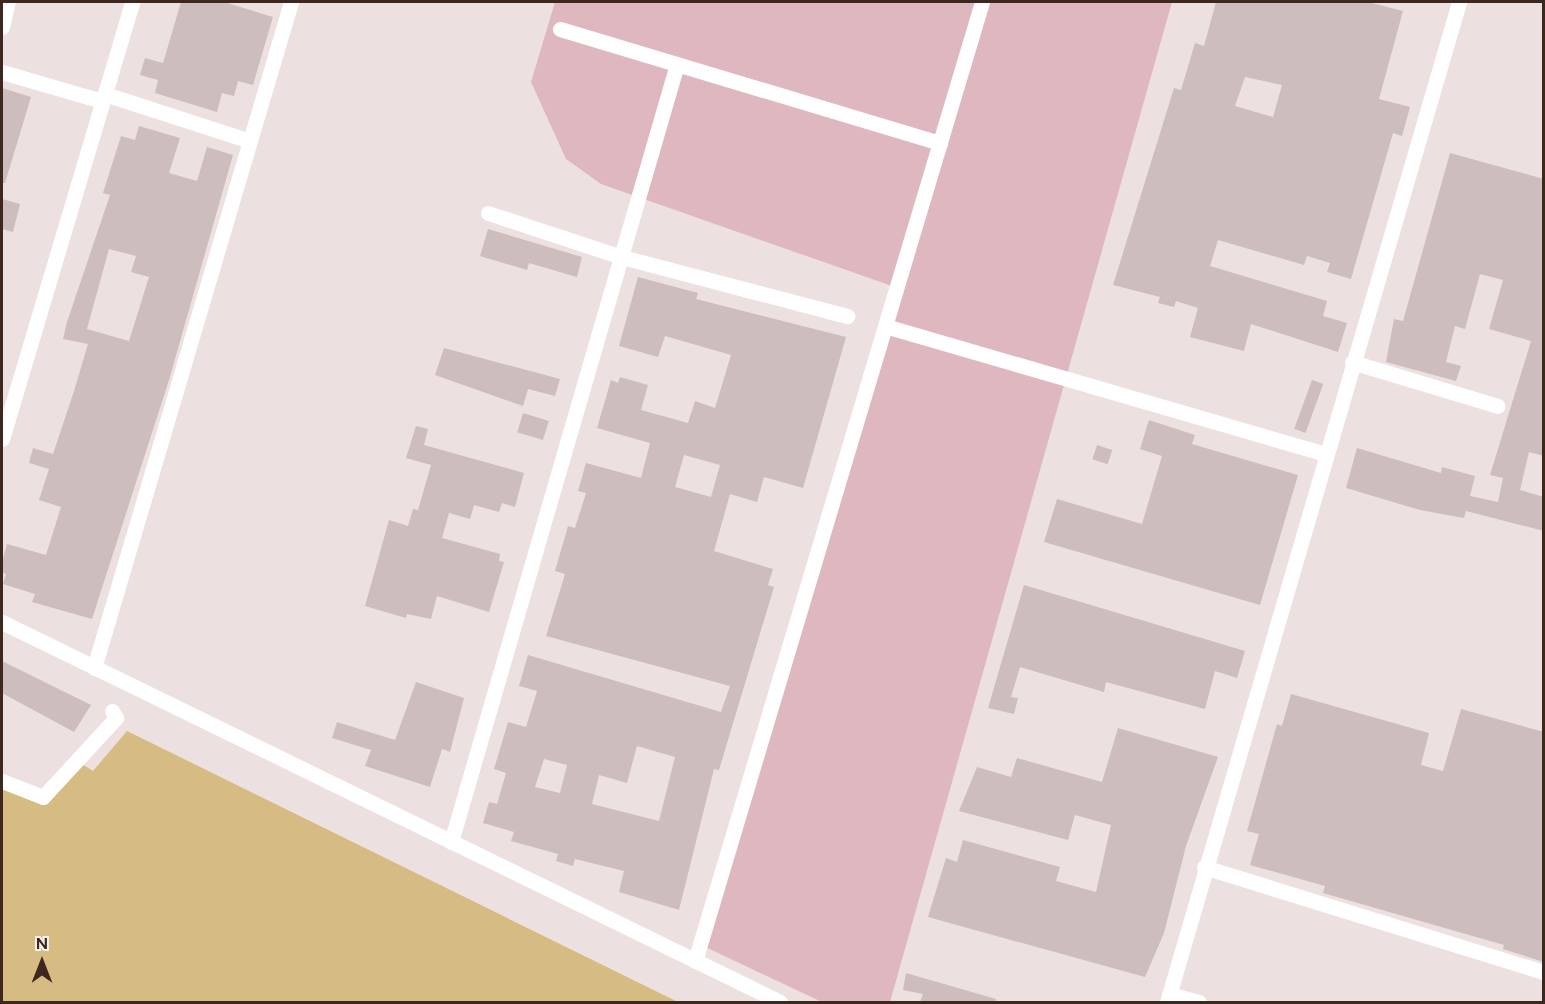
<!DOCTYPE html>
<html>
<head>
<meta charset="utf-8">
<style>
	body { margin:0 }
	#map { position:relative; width:1545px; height:1004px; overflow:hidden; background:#ece1e0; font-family:Figtree,sans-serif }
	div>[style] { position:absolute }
	.green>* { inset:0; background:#dfb7bf }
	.water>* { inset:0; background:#d6bb83 }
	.building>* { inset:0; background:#cdbdbc; transform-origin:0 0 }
	.minor>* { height:15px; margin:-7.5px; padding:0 7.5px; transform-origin:7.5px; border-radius:7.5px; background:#fff }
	span { translate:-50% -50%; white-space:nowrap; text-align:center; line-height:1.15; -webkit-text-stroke:4.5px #f8f1f0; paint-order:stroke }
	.frame { position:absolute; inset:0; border:3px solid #3e271f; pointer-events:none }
	.north { position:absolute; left:12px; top:932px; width:60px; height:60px; -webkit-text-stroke:4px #f8f1f0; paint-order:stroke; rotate:0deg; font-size:16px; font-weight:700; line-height:24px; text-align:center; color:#3e271f }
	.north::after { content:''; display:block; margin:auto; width:21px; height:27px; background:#3e271f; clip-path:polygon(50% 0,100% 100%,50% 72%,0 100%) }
</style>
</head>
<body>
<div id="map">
	<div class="green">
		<div style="clip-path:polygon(555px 2px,1172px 2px,890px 1002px,822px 1002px,701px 945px,892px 286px,601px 184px,566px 159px,531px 82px)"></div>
	</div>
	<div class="water">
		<div style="clip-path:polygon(127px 731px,678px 1002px,2px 1002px,2px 789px,44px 805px,82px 764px,93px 771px)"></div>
	</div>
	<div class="building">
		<div style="clip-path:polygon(181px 2px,224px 2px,273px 17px,253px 85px,238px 81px,234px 96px,222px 93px,217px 112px,155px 93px,158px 80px,140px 75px,145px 58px,163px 63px)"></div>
		<div style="clip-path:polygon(evenodd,1216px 2px,1368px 2px,1403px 11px,1379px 99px,1410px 107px,1402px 136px,1393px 133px,1351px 279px,1327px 272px,1330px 263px,1307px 256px,1304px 265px,1218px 240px,1210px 266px,1327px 301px,1323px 316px,1347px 323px,1338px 352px,1251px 324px,1244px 351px,1190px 337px,1198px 308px,1176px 301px,1174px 307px,1158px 303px,1160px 297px,1113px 285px,1174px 88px,1181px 90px,1195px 43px,1204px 46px,1216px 2px,1245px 77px,1282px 85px,1273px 117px,1235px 106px,1245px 77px)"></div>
		<div style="clip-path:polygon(2px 88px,31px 97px,5px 183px,2px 183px)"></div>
		<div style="clip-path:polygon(evenodd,139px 126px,180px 138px,169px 173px,197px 181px,207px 147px,233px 155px,169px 380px,92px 619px,32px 602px,35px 594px,3px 584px,6px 574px,2px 572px,2px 562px,7px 544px,46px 555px,61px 507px,39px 500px,49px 469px,29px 463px,33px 448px,53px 454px,74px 391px,88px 344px,63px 339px,67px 322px,110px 195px,103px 193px,121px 136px,135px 140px,139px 126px,109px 249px,136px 256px,131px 272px,149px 277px,129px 341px,87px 329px,109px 249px)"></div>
		<div style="clip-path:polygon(1450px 153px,1544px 179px,1544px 456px,1529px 452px,1520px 490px,1544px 497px,1544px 531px,1466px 511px,1464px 518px,1420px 510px,1346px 488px,1357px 448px,1441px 473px,1442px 467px,1475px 476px,1470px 496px,1498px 502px,1503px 478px,1490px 475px,1531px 341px,1489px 329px,1503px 280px,1480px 274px,1465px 329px,1455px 326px,1446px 362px,1461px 366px,1456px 381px,1386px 362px,1394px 319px,1403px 321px)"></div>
		<div style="clip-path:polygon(2px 199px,20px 204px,13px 232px,2px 229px)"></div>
		<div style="clip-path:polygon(488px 229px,582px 257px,577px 277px,529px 263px,527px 270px,480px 256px)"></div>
		<div style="clip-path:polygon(evenodd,638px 277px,698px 293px,696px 299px,846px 337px,803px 488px,764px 477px,757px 502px,730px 494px,714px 551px,773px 569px,768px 585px,774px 587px,719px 770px,714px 769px,679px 910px,619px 892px,624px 871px,575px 859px,573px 866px,556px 861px,558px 854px,511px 841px,514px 832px,483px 823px,489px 802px,497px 804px,506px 773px,494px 769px,508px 722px,526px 727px,537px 691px,519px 686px,528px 655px,721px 712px,730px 686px,546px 636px,565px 574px,555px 571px,568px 526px,575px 528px,586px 493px,578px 491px,586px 463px,641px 478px,650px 443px,597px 428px,611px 380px,618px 383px,620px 377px,648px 385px,641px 410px,688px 423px,695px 401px,715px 408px,731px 355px,665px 336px,658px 357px,619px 346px,638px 277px,684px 455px,720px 465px,711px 497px,675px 487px,684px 455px,638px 277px,637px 746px,675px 757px,659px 821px,592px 804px,599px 775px,627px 783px,637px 746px,638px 277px,544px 759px,567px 765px,560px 793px,535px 787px,544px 759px)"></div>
		<div style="clip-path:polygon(444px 348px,560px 379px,555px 396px,528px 389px,523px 406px,435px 375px)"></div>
		<div style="left:1312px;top:380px;width:12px;height:52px;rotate:20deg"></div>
		<div style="left:523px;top:413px;width:27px;height:20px;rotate:17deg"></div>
		<div style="clip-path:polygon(1149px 420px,1195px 435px,1192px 444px,1298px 475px,1260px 605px,1044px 542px,1057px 499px,1142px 524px,1162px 456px,1140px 449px)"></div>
		<div style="clip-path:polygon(416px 426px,428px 429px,424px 445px,524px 473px,515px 507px,502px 503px,499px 512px,474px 505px,470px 519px,449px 513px,442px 538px,500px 554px,499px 561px,504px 562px,489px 612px,437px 596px,431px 619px,407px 614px,406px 618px,365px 606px,389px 520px,408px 526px,413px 509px,418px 510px,431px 465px,406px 458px)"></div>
		<div style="left:1097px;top:445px;width:16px;height:15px;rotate:18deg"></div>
		<div style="clip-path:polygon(1024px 585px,1245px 651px,1237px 678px,1215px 671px,1205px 709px,1106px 682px,1104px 692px,1020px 667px,1011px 697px,1018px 698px,1014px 714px,988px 708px)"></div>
		<div style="clip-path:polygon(2px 661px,91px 705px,74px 732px,2px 693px)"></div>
		<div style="clip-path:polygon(416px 682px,464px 698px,450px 752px,442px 749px,430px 787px,365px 766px,371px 750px,332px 738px,337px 722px,395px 740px)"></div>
		<div style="clip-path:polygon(1291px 694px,1429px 733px,1421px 765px,1443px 771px,1461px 709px,1544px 732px,1544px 962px,1503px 949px,1504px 945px,1323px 893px,1325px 886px,1250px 865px,1259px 834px,1247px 831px,1277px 724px,1282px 726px)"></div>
		<div style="clip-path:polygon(1118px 728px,1218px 757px,1186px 846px,1164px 933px,1145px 977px,928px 917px,946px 858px,957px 862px,963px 840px,1060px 867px,1056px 881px,1096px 892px,1111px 825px,1075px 815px,1068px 840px,959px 811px,977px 767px,1011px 777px,1017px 758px,1102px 782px)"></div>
		<div style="clip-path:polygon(906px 973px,996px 999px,995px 1002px,920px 1002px,923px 994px,903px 990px)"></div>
	</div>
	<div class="minor">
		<div style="left:2px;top:27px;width:26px;rotate:-77deg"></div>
		<div style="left:560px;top:29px;width:397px;rotate:16.7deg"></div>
		<div style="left:2px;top:72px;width:104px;rotate:16.2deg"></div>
		<div style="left:105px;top:94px;width:152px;rotate:18deg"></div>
		<div style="left:488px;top:213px;width:141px;rotate:18.2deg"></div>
		<div style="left:622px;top:257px;width:233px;rotate:14.7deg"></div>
		<div style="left:885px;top:326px;width:458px;rotate:16.2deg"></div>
		<div style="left:1352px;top:362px;width:152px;rotate:16.8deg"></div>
		<div style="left:2px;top:439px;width:456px;rotate:-73.4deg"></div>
		<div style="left:2px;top:622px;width:866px;rotate:26.03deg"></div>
		<div style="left:94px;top:668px;width:695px;rotate:-73.52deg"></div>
		<div style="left:2px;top:781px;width:44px;rotate:21.3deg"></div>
		<div style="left:43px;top:797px;width:108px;rotate:-47.3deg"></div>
		<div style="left:116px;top:718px;width:8px;rotate:-120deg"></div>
		<div style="left:451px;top:842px;width:810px;rotate:-73.8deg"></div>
		<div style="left:1204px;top:867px;width:356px;rotate:17.2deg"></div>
		<div style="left:695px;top:961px;width:1001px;rotate:-73.34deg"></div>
		<div style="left:1169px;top:994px;width:31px;rotate:15deg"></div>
		<div style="left:1167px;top:1002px;width:1042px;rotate:-73.72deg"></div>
	</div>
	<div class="frame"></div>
	<div class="north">N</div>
</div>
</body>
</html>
